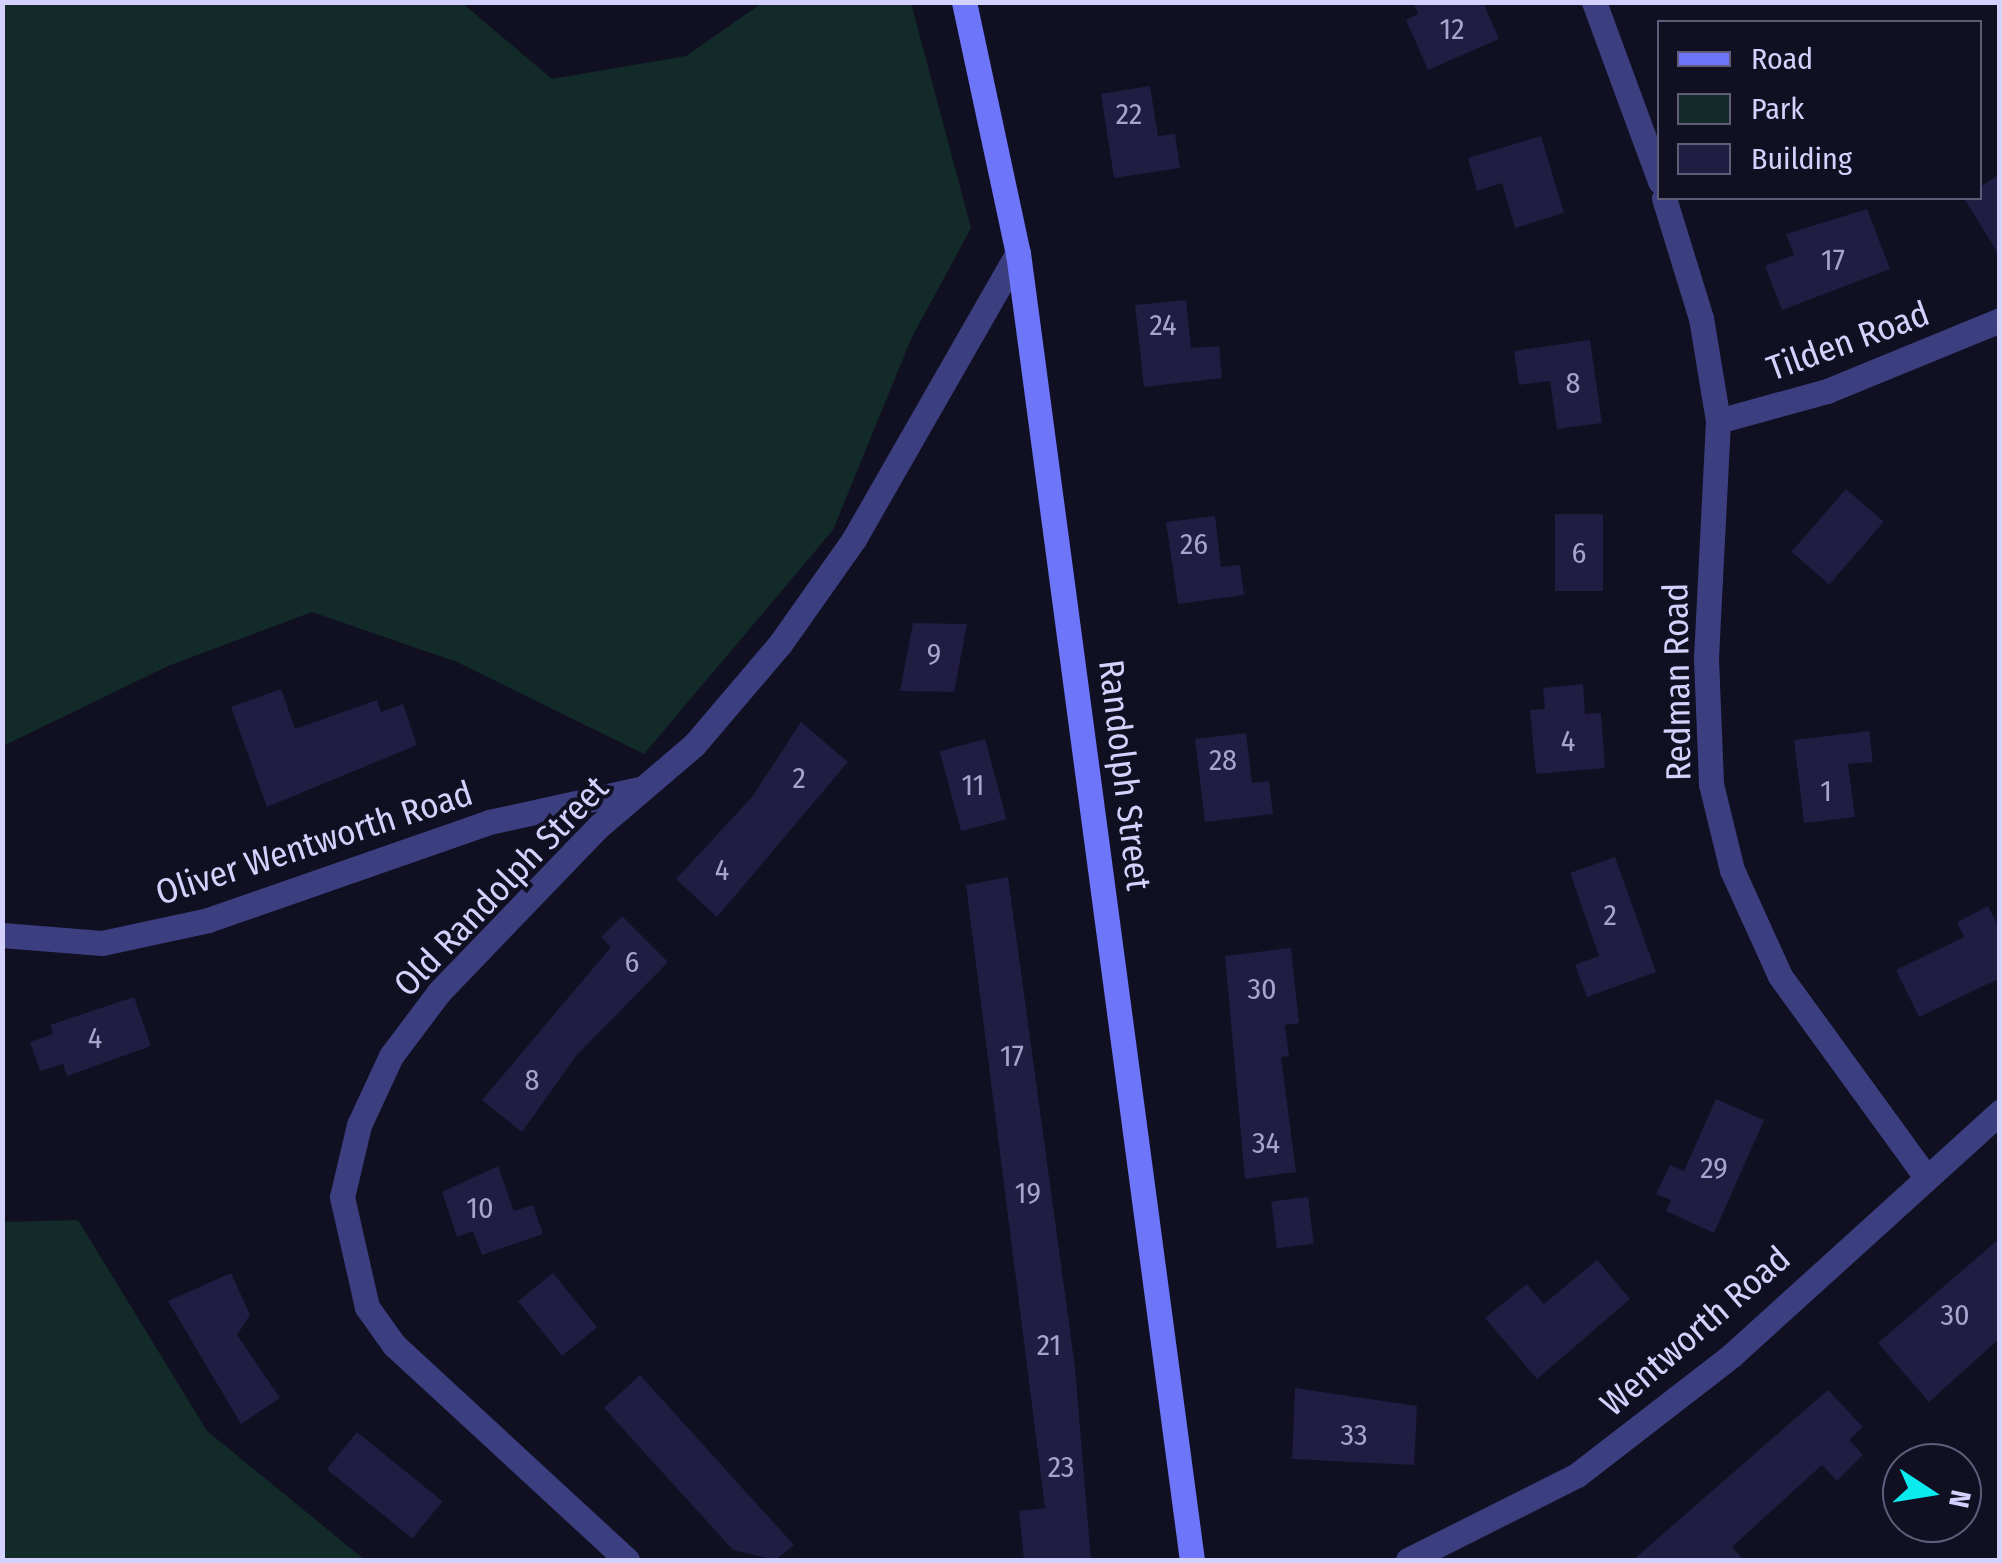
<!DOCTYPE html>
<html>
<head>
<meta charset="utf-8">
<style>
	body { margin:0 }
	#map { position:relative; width:2002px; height:1563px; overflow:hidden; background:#110f22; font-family:"Fira Sans Condensed",sans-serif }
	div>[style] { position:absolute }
	.green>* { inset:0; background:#122b29 }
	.building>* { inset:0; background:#201c42; transform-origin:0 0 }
	.street>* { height:25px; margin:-12.5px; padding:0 12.5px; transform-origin:12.5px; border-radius:12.5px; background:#3c3f7f }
	.secondary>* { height:25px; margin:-12.5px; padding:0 12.5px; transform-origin:12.5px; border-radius:12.5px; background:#6d75f8 }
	span { translate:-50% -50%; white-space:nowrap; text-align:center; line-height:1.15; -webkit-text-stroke:8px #110f22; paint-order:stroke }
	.number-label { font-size:30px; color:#a6a4ce }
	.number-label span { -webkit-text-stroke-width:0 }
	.street-label { font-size:35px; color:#d3d2fd }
	.frame { position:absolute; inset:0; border:5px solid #d3d2fd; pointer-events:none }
	.legend { position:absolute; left:1657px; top:20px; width:325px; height:180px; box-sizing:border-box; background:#110f22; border:2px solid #5f5d7a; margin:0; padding:12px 18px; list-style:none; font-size:30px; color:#d3d2fd }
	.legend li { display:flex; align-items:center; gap:20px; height:50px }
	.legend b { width:50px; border:2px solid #5f5d7a }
	.north { position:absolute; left:1882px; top:1443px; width:100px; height:100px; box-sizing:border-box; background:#110f22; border:2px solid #5f5d7a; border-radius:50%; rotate:102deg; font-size:28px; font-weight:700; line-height:40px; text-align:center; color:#d3d2fd }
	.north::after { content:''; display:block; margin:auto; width:35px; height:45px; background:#0beaef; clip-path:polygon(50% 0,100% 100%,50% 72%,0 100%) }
</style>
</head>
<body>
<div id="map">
	<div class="green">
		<div style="clip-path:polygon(3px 2px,462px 3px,552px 79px,686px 56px,762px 3px,911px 3px,971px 228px,911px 339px,833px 530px,644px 754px,457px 662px,312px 612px,168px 666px,3px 746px)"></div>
		<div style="clip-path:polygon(78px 1220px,207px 1431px,365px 1560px,3px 1560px,3px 1222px)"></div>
	</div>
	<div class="building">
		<div style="clip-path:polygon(1413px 2px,1483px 2px,1499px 39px,1428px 70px,1406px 20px,1418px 14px)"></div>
		<div style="clip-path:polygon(1150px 86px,1158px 136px,1175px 134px,1180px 168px,1114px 178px,1101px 94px)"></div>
		<div style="clip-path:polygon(1541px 136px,1564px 213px,1515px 228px,1502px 183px,1477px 191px,1468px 158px)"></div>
		<div style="clip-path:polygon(2000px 174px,2000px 257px,1964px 198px,1980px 198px,1980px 187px)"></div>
		<div style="clip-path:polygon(1867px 209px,1890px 269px,1782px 310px,1765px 266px,1794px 255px,1786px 234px)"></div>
		<div style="clip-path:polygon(1186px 300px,1191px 348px,1219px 346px,1222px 378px,1144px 387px,1135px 305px)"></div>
		<div style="clip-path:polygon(1590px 340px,1602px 423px,1557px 429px,1550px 381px,1519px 385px,1514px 351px)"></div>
		<div style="left:1846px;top:489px;width:50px;height:83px;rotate:41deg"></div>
		<div style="left:1555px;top:514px;width:48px;height:77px"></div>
		<div style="clip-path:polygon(1215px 516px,1221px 567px,1240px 565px,1244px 595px,1178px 604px,1166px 522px)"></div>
		<div style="clip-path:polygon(913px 623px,967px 624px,954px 692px,900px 691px)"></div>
		<div style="clip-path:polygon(1583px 684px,1585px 714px,1601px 713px,1605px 768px,1536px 774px,1530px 710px,1545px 709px,1543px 688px)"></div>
		<div style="clip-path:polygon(281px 689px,295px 729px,377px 700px,381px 712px,403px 704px,417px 745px,267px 807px,231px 707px)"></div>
		<div style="clip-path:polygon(801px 722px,848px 762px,717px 917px,676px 879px,752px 797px)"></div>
		<div style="clip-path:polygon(1869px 731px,1873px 762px,1848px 764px,1855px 817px,1804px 823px,1794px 740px)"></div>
		<div style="clip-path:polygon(1246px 733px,1252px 783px,1269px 781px,1273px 814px,1205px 822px,1195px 739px)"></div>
		<div style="left:985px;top:739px;width:83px;height:47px;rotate:75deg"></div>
		<div style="clip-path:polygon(1615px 857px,1656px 972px,1587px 997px,1575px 965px,1599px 956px,1570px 873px)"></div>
		<div style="clip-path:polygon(1008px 877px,1075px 1367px,1091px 1560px,1024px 1560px,1019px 1511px,1045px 1508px,966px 885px)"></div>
		<div style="clip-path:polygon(1988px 906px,2000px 930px,2000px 978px,1919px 1017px,1896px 970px,1964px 937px,1957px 922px)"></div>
		<div style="clip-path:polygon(622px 916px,668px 962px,576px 1056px,522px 1132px,482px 1100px,611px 947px,601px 937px)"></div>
		<div style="clip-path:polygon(1291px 948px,1299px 1023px,1285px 1025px,1289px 1056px,1281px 1057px,1296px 1172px,1245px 1179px,1225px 956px)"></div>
		<div style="clip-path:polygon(134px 997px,151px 1046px,67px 1076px,63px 1064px,40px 1071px,30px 1042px,53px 1034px,50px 1025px)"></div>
		<div style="clip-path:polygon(1716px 1099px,1764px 1120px,1714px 1233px,1666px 1211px,1671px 1200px,1656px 1194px,1670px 1165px,1684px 1171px)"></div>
		<div style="clip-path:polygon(498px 1166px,514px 1211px,533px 1205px,543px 1234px,482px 1255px,473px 1231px,457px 1237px,442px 1192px)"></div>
		<div style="left:1308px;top:1197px;width:47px;height:37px;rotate:83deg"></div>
		<div style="clip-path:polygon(2000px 1238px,2000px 1338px,1929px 1402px,1878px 1343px)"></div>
		<div style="clip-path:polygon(1597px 1260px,1630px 1299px,1537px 1379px,1485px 1318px,1527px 1284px,1544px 1304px)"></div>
		<div style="clip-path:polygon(231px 1273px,250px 1315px,237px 1335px,280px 1398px,241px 1424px,168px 1301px)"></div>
		<div style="left:553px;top:1273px;width:70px;height:45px;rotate:51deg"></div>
		<div style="clip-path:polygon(640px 1375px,794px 1545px,776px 1560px,733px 1550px,604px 1408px)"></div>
		<div style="clip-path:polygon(1295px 1388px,1417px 1406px,1414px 1465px,1292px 1459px)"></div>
		<div style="clip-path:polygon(1828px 1390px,1863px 1427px,1849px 1440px,1863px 1455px,1837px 1481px,1822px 1465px,1732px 1547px,1743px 1560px,1633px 1560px)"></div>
		<div style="left:357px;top:1432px;width:110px;height:48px;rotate:39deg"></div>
	</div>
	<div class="street">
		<div style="left:1594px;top:2px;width:191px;rotate:69.8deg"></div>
		<div style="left:1664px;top:198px;width:126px;rotate:72.9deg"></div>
		<div style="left:1701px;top:318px;width:104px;rotate:80.6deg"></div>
		<div style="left:1718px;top:421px;width:237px;rotate:92.9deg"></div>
		<div style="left:1706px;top:658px;width:126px;rotate:87.7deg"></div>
		<div style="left:1711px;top:784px;width:89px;rotate:76.3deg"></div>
		<div style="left:1732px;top:870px;width:116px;rotate:65.6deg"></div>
		<div style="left:1780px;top:976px;width:243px;rotate:54deg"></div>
		<div style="left:1718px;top:421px;width:113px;rotate:-15.4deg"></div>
		<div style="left:1827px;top:391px;width:187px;rotate:-22.3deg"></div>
		<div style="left:2px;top:935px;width:100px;rotate:4.6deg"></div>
		<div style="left:102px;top:943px;width:108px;rotate:-12.2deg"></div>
		<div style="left:208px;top:920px;width:298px;rotate:-19.2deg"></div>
		<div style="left:489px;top:822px;width:154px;rotate:-12.4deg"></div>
		<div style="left:627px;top:1560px;width:317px;rotate:-137.3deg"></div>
		<div style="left:394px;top:1345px;width:47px;rotate:-125.4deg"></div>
		<div style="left:367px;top:1307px;width:113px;rotate:-102.8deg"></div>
		<div style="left:342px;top:1197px;width:74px;rotate:-76.7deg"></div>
		<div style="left:359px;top:1125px;width:76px;rotate:-65.1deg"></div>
		<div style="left:391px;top:1056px;width:80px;rotate:-53.1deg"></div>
		<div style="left:439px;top:992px;width:231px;rotate:-46.1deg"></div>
		<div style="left:599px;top:826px;width:125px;rotate:-40.5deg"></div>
		<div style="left:694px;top:745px;width:133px;rotate:-49.6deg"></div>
		<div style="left:780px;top:644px;width:128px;rotate:-54.8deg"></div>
		<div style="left:854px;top:539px;width:330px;rotate:-60.2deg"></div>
		<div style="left:1408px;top:1560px;width:189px;rotate:-26.7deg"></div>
		<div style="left:1577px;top:1475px;width:196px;rotate:-37.7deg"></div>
		<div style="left:1732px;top:1355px;width:362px;rotate:-42.2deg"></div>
	</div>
	<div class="secondary">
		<div style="left:964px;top:2px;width:257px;rotate:77.9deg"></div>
		<div style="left:1018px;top:253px;width:1319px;rotate:82.42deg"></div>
	</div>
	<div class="number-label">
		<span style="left:1452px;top:29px">12</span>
		<span style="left:1129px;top:114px">22</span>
		<span style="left:1833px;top:260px">17</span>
		<span style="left:1163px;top:325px">24</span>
		<span style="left:1573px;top:383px">8</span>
		<span style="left:1194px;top:544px">26</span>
		<span style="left:1579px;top:553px">6</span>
		<span style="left:934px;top:654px">9</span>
		<span style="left:1568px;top:741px">4</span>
		<span style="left:1223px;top:760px">28</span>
		<span style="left:799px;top:778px">2</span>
		<span style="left:973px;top:785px">11</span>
		<span style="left:1826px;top:791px">1</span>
		<span style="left:722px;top:870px">4</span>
		<span style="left:1610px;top:915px">2</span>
		<span style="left:632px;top:962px">6</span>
		<span style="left:1262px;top:989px">30</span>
		<span style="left:95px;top:1038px">4</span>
		<span style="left:1012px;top:1056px">17</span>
		<span style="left:532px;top:1080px">8</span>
		<span style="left:1266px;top:1143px">34</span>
		<span style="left:1714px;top:1168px">29</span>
		<span style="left:1028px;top:1193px">19</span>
		<span style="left:480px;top:1208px">10</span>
		<span style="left:1955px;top:1315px">30</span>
		<span style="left:1049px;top:1345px">21</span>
		<span style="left:1354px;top:1435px">33</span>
		<span style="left:1061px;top:1467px">23</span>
	</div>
	<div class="street-label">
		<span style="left:1848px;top:341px;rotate:-20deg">Tilden Road</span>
		<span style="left:1677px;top:682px;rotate:-91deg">Redman Road</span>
		<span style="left:1125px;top:775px;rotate:83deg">Randolph Street</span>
		<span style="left:314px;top:843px;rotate:-18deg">Oliver Wentworth Road</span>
		<span style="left:501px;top:886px;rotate:-46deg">Old Randolph Street</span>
		<span style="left:1695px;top:1331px;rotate:-41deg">Wentworth Road</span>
	</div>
	<div class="frame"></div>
	<ul class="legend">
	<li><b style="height:12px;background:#6d75f8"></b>Road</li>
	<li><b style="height:28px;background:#122b29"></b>Park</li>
	<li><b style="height:28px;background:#201c42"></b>Building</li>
	</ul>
	<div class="north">N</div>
</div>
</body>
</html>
